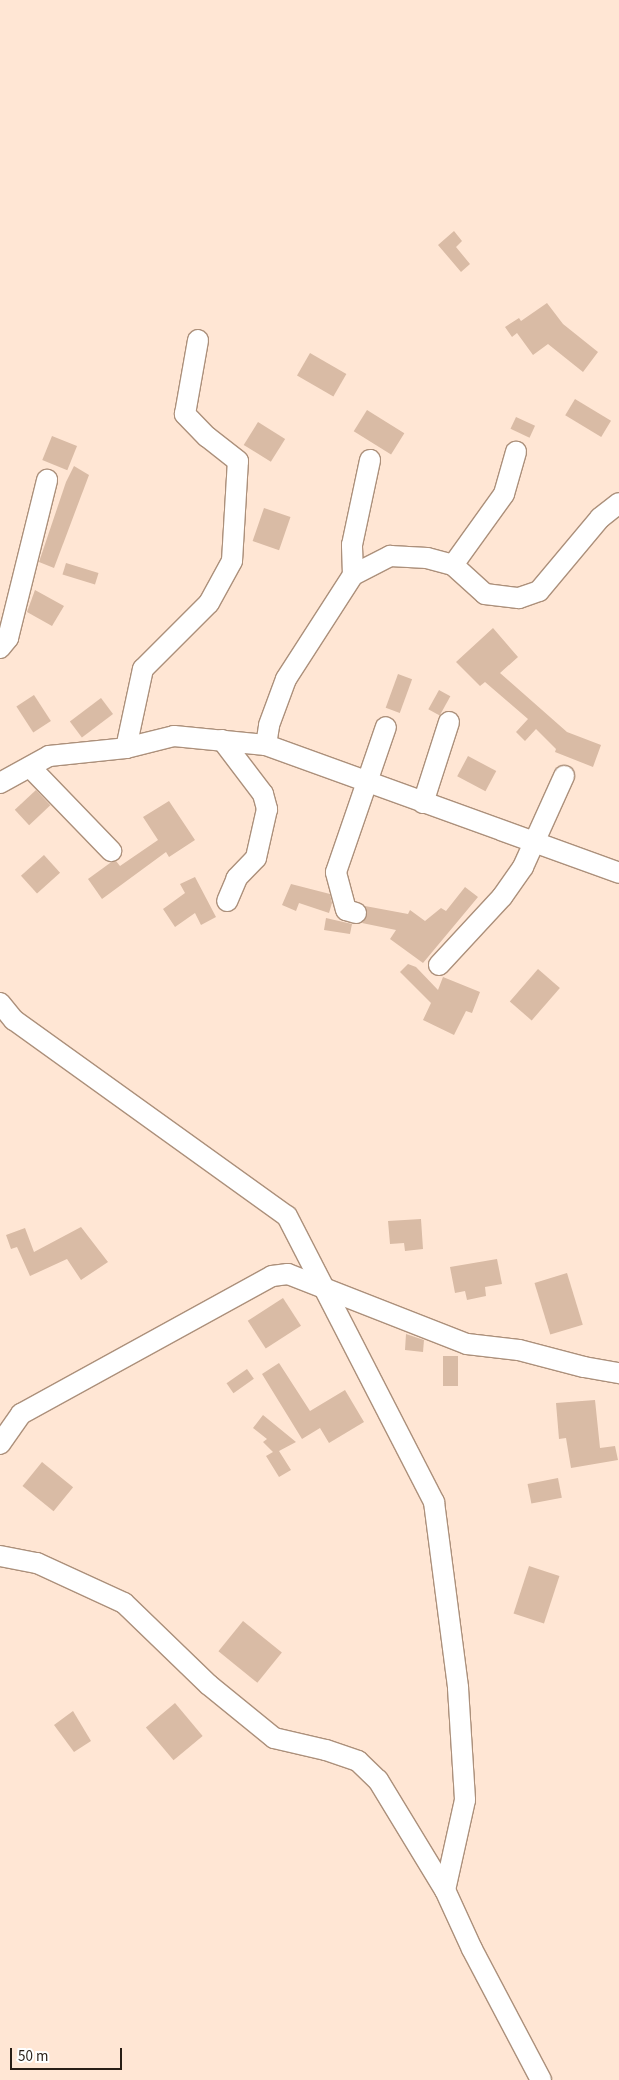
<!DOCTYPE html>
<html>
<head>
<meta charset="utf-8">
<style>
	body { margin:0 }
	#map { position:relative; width:619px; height:2080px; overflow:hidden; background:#ffe6d4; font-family:"Source Sans 3",sans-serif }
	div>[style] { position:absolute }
	.building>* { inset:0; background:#d9bba5; transform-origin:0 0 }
	.roads { filter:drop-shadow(1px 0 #ac907b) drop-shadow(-1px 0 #ac907b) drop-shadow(0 1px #ac907b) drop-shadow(0 -1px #ac907b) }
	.minor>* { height:20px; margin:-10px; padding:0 10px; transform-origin:10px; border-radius:10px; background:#fff }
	span { translate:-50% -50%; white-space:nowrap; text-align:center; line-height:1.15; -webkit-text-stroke:4px #fff; paint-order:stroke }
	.scale { position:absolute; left:10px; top:2048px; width:112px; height:22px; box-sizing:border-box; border:2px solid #281d15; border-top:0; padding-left:6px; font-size:15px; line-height:18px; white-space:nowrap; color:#281d15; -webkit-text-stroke:4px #fff; paint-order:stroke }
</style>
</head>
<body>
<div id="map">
	<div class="building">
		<div style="clip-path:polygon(454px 231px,462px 241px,456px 247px,470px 264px,461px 272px,438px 245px)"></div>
		<div style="clip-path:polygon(547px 303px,563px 324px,598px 352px,583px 372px,548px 344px,533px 355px,517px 333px,512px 337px,505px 327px,519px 318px,521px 321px)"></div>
		<div style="left:310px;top:353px;width:42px;height:26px;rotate:30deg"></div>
		<div style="left:575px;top:399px;width:42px;height:19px;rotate:31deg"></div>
		<div style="left:367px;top:410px;width:44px;height:25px;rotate:32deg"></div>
		<div style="left:516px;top:417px;width:21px;height:13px;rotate:25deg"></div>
		<div style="left:258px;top:422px;width:32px;height:27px;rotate:32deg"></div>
		<div style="left:52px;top:436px;width:27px;height:26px;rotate:22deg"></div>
		<div style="clip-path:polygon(74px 466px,89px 475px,54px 568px,39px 562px,66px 482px)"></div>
		<div style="left:264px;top:508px;width:28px;height:35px;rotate:19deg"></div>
		<div style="left:66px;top:563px;width:34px;height:12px;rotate:17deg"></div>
		<div style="clip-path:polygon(35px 590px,64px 606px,52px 626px,27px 612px)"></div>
		<div style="clip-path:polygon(493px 628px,518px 657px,500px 673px,567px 732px,601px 745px,593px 767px,555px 752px,556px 749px,536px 729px,525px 741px,516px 732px,528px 719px,485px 682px,480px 686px,456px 662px)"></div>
		<div style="left:398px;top:674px;width:15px;height:36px;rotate:20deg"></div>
		<div style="left:439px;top:690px;width:13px;height:22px;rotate:29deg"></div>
		<div style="left:34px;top:695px;width:31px;height:21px;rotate:57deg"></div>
		<div style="left:101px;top:698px;width:20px;height:39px;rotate:53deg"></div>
		<div style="left:468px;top:756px;width:32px;height:23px;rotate:28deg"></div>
		<div style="left:36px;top:790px;width:21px;height:29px;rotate:47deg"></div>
		<div style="clip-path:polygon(169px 801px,195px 840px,169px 857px,166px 852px,102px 899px,88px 879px,110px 863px,116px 861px,120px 866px,158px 840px,143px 817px)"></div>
		<div style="left:44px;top:855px;width:24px;height:31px;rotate:48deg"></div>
		<div style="clip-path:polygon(195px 877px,216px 917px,201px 925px,195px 913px,175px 927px,163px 909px,185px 893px,180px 884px)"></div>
		<div style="clip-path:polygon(291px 884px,330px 894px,332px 903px,329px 913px,299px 903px,296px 911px,282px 905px)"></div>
		<div style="clip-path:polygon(465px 887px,478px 897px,423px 963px,390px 939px,396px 930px,362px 923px,367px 916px,365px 906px,408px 914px,410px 910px,425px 921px,441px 908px,446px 911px)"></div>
		<div style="clip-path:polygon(326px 918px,352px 924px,350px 934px,324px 930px)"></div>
		<div style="clip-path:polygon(408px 964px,416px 967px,438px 990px,443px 977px,480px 992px,472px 1013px,466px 1011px,454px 1035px,423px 1020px,431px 1003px,400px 972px)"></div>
		<div style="left:538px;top:969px;width:29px;height:43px;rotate:41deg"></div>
		<div style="clip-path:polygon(421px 1219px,423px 1249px,405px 1251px,404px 1243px,390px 1244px,388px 1221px)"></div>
		<div style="clip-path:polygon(81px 1227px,108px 1262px,81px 1280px,67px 1259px,30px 1276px,17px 1247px,11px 1249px,6px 1235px,25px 1228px,34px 1252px)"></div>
		<div style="clip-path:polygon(497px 1259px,502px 1284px,485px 1287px,486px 1296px,467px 1300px,465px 1291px,455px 1293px,450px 1267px)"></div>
		<div style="left:567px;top:1273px;width:54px;height:34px;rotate:73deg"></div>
		<div style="left:283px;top:1298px;width:33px;height:42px;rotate:57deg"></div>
		<div style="clip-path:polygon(406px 1334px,424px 1340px,423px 1352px,405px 1350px)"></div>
		<div style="left:443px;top:1356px;width:15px;height:30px"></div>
		<div style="clip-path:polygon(279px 1363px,310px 1411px,345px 1390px,364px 1422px,329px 1443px,320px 1428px,302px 1439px,262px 1374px)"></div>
		<div style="left:247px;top:1369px;width:12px;height:25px;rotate:55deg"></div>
		<div style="clip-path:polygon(595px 1400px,600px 1448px,615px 1446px,618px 1460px,571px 1468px,566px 1438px,559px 1439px,556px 1403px)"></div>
		<div style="clip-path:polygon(263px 1415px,296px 1442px,279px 1451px,291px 1470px,279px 1477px,266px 1456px,273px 1452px,263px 1442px,267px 1439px,253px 1428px)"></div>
		<div style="left:42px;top:1462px;width:40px;height:31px;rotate:39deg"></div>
		<div style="left:558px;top:1478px;width:20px;height:31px;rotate:79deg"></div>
		<div style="left:529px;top:1566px;width:32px;height:50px;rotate:18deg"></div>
		<div style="left:243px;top:1621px;width:50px;height:39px;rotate:39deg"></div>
		<div style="left:175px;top:1703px;width:43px;height:38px;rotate:50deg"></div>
		<div style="clip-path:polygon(73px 1711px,91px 1741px,74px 1752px,54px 1725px)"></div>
	</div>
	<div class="roads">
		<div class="minor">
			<div style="left:453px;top:565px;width:43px;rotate:42.2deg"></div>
			<div style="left:485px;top:594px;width:34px;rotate:7deg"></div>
			<div style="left:519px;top:598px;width:21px;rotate:-19deg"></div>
			<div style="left:539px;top:591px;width:95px;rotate:-50.1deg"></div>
			<div style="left:600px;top:518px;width:24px;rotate:-38deg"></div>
			<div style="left:353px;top:575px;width:42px;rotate:-27.2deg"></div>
			<div style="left:390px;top:556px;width:37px;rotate:3deg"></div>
			<div style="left:427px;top:558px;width:27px;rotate:15deg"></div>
			<div style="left:453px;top:565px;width:87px;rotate:-54.3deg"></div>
			<div style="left:504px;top:494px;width:44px;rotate:-74.1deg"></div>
			<div style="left:0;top:648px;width:13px;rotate:-51deg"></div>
			<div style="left:8px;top:638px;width:163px;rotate:-76.1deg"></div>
			<div style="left:222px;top:740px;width:68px;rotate:52.8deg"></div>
			<div style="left:263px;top:794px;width:16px;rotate:75deg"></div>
			<div style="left:267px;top:809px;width:50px;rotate:102.7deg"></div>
			<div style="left:256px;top:858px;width:28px;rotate:134deg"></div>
			<div style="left:237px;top:878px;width:25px;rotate:113deg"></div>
			<div style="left:266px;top:745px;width:20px;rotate:-81deg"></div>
			<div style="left:269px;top:725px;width:49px;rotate:-69.7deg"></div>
			<div style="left:286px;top:679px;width:124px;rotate:-57.2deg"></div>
			<div style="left:353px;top:575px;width:30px;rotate:-92deg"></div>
			<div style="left:352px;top:545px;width:87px;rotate:-78deg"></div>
			<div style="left:126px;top:748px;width:81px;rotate:-77.9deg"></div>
			<div style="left:143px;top:669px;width:93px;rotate:-45deg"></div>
			<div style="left:209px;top:603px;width:48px;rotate:-61.3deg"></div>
			<div style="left:232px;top:561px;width:100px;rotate:-86.6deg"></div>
			<div style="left:238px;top:461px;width:39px;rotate:-142deg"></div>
			<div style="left:207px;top:437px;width:32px;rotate:-134deg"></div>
			<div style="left:185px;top:414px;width:75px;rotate:-80deg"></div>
			<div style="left:30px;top:767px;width:117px;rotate:46deg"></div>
			<div style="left:0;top:783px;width:56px;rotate:-28.9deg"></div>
			<div style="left:49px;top:756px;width:77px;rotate:-5.9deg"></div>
			<div style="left:126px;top:748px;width:49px;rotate:-14deg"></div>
			<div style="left:174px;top:736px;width:92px;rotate:5.6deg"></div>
			<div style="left:266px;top:745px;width:375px;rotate:19.9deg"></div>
			<div style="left:423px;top:803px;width:85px;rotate:-72.2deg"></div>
			<div style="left:356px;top:913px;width:10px;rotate:-163deg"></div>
			<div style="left:346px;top:910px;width:39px;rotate:-105deg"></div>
			<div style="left:336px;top:872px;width:153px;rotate:-71deg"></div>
			<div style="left:439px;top:965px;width:93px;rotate:-47.2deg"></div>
			<div style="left:502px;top:897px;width:37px;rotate:-55deg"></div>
			<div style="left:523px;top:867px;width:100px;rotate:-65.7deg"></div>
			<div style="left:0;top:1003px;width:22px;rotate:51deg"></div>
			<div style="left:14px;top:1020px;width:336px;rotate:35.7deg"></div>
			<div style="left:287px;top:1216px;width:322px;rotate:62.8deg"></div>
			<div style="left:434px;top:1502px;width:188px;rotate:82.6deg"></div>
			<div style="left:458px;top:1688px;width:112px;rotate:86.4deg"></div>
			<div style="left:465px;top:1800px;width:92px;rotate:102.5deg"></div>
			<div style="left:0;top:1444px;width:37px;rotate:-55deg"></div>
			<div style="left:21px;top:1414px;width:286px;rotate:-28.8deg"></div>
			<div style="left:272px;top:1276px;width:16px;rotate:-7deg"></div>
			<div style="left:288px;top:1274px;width:192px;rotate:21.4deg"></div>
			<div style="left:467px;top:1344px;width:52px;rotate:6.6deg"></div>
			<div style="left:519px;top:1350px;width:67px;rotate:14.7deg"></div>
			<div style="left:584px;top:1367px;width:36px;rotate:10deg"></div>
			<div style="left:0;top:1556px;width:38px;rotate:11deg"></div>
			<div style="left:37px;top:1563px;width:96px;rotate:24.7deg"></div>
			<div style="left:124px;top:1603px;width:118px;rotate:44deg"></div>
			<div style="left:209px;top:1685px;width:84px;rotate:39.2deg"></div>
			<div style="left:274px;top:1738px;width:53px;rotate:13deg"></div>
			<div style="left:326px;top:1750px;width:34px;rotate:19deg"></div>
			<div style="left:358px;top:1761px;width:28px;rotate:44deg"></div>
			<div style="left:378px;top:1780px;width:129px;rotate:58.7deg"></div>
			<div style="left:445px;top:1890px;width:65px;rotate:65.4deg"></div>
			<div style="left:472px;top:1949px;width:148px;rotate:62.2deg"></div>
		</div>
	</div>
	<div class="scale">50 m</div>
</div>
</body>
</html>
